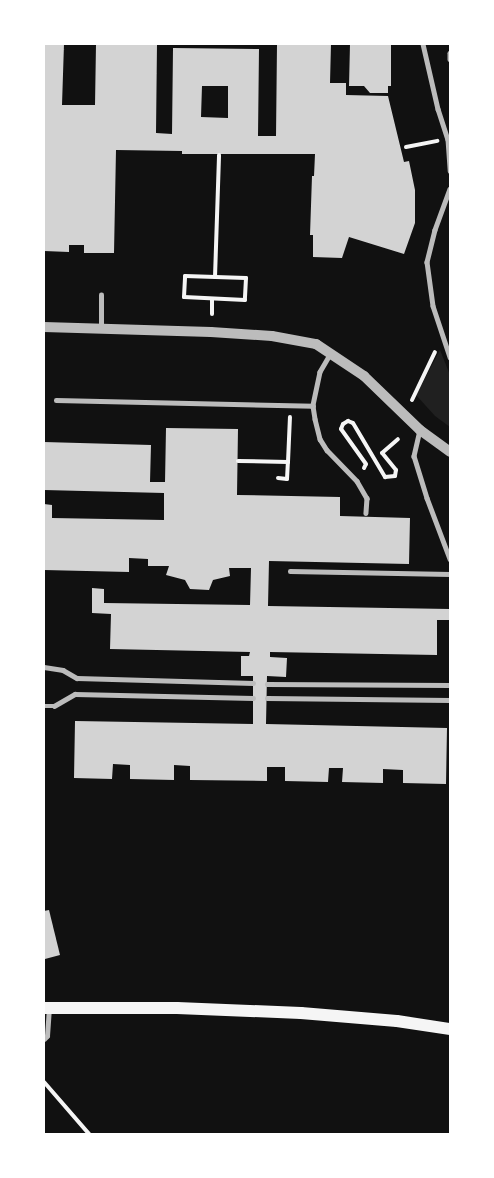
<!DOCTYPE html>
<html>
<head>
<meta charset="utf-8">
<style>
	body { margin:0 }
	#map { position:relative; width:494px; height:1178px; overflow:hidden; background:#111; font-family:Ubuntu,sans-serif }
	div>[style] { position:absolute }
	.green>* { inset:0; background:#202020 }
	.building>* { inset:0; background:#d3d3d3 }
	.path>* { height:4px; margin:-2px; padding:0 2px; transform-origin:2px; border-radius:2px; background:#f5f5f5 }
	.service>* { height:4.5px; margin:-2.25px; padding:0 2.25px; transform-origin:2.25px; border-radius:2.25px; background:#bcbcbc }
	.tertiary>* { height:10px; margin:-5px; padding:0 5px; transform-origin:5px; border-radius:5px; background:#bcbcbc }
	.secondary>* { height:12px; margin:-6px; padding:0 6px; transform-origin:6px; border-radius:6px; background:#f5f5f5 }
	span { translate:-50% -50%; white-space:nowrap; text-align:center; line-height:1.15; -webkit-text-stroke:6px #fff; paint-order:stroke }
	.frame { position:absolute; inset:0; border:45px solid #fff; pointer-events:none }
</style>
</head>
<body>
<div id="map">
	<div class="green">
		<div style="clip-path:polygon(440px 350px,450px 375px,450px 427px,435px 416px,416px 395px)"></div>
	</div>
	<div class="building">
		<div style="clip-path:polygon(evenodd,44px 44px,64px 44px,62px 105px,95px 105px,96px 44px,157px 44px,156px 133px,172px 134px,173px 48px,259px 49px,258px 136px,276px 136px,277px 44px,331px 44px,330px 83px,346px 83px,346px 95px,388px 96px,404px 162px,409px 161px,415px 190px,415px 223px,404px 254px,349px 237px,342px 258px,313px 257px,313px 235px,310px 235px,312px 176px,314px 176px,315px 154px,182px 154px,182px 151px,116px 150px,114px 253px,84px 253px,84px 245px,69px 245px,69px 252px,44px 251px,44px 44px,202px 86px,228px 86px,228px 118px,201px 117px,202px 86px)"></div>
		<div style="clip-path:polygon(350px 44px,391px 44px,391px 86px,388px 86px,388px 93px,370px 93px,364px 86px,349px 86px)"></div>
		<div style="clip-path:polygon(166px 428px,238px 429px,237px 495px,340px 497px,340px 516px,410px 518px,409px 564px,269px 561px,268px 606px,450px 609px,450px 620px,437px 620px,437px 655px,270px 652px,270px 657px,287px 658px,286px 677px,267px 676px,266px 724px,447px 728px,446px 784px,403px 783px,403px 770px,383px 769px,383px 783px,342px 782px,343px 768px,329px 768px,328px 782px,285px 781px,285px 767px,267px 767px,267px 781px,190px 780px,190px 766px,174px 765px,174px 780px,130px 779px,130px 765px,113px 764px,112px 779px,74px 778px,75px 721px,253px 724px,253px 676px,241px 676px,241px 656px,249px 656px,250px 652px,110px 649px,111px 614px,92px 613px,92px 588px,104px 589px,104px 603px,250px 605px,251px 568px,229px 568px,230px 576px,213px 580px,209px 590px,190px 589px,185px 580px,166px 575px,169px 566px,148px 566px,148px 559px,129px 558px,129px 572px,44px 570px,44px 504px,52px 505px,52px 518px,164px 520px,164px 493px,44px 490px,44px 442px,151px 445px,150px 482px,165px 482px)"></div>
		<div style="clip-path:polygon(49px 910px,60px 955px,45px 959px,44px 911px)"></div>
	</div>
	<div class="path">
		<div style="left:406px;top:147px;width:32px;rotate:-11deg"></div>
		<div style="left:185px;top:276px;width:61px;rotate:1.9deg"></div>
		<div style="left:246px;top:278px;width:22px;rotate:93deg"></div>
		<div style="left:245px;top:300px;width:61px;rotate:-177.2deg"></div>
		<div style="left:184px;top:297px;width:21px;rotate:-87deg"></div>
		<div style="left:215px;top:277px;width:122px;rotate:-88.1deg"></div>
		<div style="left:212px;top:314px;width:15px;rotate:-90deg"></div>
		<div style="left:412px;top:400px;width:53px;rotate:-64.4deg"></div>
		<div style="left:238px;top:461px;width:50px;rotate:1.1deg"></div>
		<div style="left:288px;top:462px;width:45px;rotate:-87.5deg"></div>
		<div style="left:364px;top:468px;width:4px;rotate:-63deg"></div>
		<div style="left:366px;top:464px;width:43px;rotate:-125.5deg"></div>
		<div style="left:341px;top:429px;width:5px;rotate:-68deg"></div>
		<div style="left:343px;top:424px;width:6px;rotate:-31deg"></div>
		<div style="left:348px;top:421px;width:5px;rotate:22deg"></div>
		<div style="left:353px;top:423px;width:63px;rotate:59.3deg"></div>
		<div style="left:385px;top:477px;width:10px;rotate:-6deg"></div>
		<div style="left:395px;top:476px;width:6px;rotate:-81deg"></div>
		<div style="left:396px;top:470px;width:22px;rotate:-129deg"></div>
		<div style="left:382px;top:453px;width:21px;rotate:-41deg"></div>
		<div style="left:278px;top:478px;width:9px;rotate:6deg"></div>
		<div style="left:287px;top:479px;width:17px;rotate:-87deg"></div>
		<div style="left:44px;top:1082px;width:69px;rotate:49.1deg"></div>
	</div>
	<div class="service">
		<div style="left:423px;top:44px;width:67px;rotate:77deg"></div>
		<div style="left:438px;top:109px;width:32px;rotate:72deg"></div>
		<div style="left:448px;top:139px;width:32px;rotate:86deg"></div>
		<div style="left:450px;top:53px;width:6px;rotate:90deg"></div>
		<div style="left:450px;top:189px;width:44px;rotate:110.1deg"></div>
		<div style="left:435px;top:230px;width:33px;rotate:104deg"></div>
		<div style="left:427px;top:262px;width:44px;rotate:82.2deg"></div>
		<div style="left:433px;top:306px;width:54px;rotate:71.6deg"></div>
		<div style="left:101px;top:329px;width:34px;rotate:-90deg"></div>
		<div style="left:331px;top:353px;width:22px;rotate:120deg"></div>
		<div style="left:320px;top:372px;width:35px;rotate:102deg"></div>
		<div style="left:313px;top:406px;width:13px;rotate:81deg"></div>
		<div style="left:315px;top:419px;width:21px;rotate:76deg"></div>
		<div style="left:320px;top:439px;width:13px;rotate:58deg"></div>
		<div style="left:327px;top:450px;width:43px;rotate:45.9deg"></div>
		<div style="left:357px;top:481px;width:20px;rotate:60deg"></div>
		<div style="left:367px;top:498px;width:15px;rotate:94deg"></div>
		<div style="left:56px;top:400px;width:257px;rotate:1.3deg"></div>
		<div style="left:420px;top:430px;width:27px;rotate:103deg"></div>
		<div style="left:414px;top:456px;width:44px;rotate:72.8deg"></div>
		<div style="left:427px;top:498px;width:65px;rotate:69.3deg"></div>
		<div style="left:290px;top:571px;width:160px;rotate:1.1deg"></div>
		<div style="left:44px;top:667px;width:19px;rotate:9deg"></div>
		<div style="left:63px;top:670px;width:16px;rotate:30deg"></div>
		<div style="left:77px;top:678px;width:176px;rotate:1.6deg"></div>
		<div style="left:267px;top:684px;width:183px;rotate:0.3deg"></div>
		<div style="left:267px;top:698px;width:183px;rotate:0.6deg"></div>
		<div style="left:44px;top:706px;width:10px"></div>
		<div style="left:54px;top:706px;width:24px;rotate:-30deg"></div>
		<div style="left:75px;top:694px;width:178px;rotate:1.3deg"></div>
		<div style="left:44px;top:1039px;width:4px;rotate:-45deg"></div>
		<div style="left:47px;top:1036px;width:28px;rotate:-86deg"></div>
	</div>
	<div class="tertiary">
		<div style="left:44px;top:327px;width:167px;rotate:1.7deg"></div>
		<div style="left:211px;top:332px;width:61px;rotate:3.8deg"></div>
		<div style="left:272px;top:336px;width:45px;rotate:10.3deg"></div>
		<div style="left:316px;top:344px;width:58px;rotate:33.7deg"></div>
		<div style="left:364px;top:376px;width:78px;rotate:44deg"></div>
		<div style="left:420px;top:430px;width:37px;rotate:36deg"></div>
	</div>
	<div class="secondary">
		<div style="left:44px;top:1008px;width:133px"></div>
		<div style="left:177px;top:1008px;width:124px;rotate:2.3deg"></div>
		<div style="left:301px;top:1013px;width:96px;rotate:4.8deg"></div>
		<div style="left:397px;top:1021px;width:54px;rotate:8.6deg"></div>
	</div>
	<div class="frame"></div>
</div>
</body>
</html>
